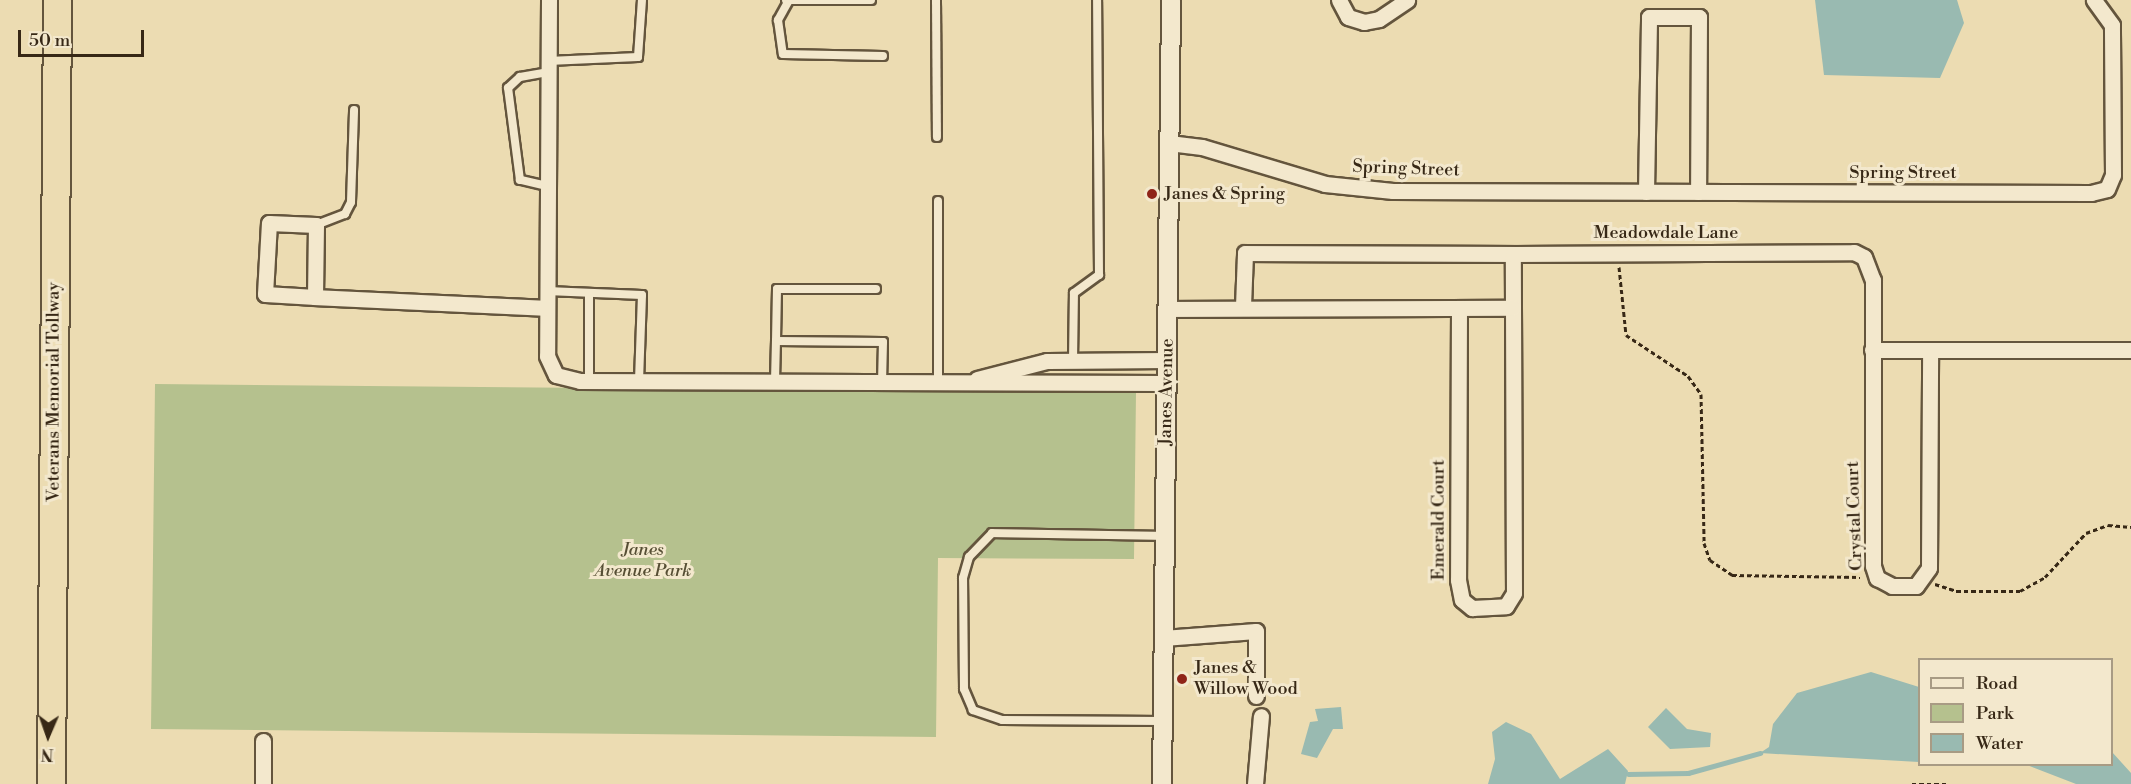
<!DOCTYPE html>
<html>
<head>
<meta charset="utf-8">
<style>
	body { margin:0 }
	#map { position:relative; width:2131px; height:784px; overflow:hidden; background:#ecdcb2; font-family:"Libre Bodoni",serif }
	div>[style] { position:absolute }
	.green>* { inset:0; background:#b5c18e }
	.water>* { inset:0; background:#99bab1 }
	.stream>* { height:5px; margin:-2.5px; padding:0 2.5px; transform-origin:2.5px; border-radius:2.5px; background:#99bab1 }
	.path>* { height:3px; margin-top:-1.5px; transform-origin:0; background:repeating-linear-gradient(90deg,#372816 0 4.5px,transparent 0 7.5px) }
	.roads { filter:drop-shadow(2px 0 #64553d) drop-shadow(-2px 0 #64553d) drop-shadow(0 2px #64553d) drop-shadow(0 -2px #64553d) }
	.service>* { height:8px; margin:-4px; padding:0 4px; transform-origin:4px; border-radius:4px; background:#f3e8cd }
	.minor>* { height:15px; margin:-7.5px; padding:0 7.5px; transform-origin:7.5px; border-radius:7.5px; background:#f3e8cd }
	.tertiary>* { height:18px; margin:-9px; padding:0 9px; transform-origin:9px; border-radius:9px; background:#f3e8cd }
	.motorway>* { height:27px; margin:-13.5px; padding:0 13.5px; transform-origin:13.5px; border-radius:13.5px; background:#ecdcb2 }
	.dots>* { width:16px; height:16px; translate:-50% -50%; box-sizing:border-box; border:3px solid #f3e8cd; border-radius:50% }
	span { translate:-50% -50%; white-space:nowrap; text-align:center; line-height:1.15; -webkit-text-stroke:6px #f3e8cd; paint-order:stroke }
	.street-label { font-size:18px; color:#372816 }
	.poi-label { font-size:18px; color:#372816 }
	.left { translate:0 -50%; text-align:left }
	.park-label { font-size:18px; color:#564e34; font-style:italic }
	.legend { position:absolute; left:1918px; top:658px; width:195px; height:108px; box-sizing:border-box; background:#f3e8cd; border:2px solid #a89b84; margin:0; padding:8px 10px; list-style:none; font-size:18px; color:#372816 }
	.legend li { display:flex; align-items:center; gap:12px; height:30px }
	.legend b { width:30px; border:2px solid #a89b84 }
	.north { position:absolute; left:18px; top:706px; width:60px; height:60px; -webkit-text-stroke:4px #f3e8cd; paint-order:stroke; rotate:182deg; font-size:16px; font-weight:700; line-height:24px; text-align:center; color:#372816 }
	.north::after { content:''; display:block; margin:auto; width:21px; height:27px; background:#372816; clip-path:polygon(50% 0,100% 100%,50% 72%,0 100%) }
	.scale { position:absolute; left:18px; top:30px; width:126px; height:27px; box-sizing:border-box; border:3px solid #372816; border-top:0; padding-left:8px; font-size:18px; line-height:21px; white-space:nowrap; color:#372816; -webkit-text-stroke:4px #f3e8cd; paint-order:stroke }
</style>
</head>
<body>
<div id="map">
	<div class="green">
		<div style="clip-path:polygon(155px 384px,1136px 393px,1134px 559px,938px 558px,936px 737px,151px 729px)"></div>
	</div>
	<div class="water">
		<div style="clip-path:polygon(1815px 0,1957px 0,1964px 23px,1940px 78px,1824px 75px)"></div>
		<div style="clip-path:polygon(1871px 672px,1919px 687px,1919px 762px,1760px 753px,1769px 747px,1773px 724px,1797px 693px)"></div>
		<div style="clip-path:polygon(1341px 707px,1343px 729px,1333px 729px,1317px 758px,1301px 754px,1310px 722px,1318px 721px,1315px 709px)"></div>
		<div style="clip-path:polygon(1666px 708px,1687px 729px,1711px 733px,1710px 747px,1670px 749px,1648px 727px)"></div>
		<div style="clip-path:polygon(1506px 722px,1531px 734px,1560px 779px,1608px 749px,1628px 771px,1625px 784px,1488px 784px,1495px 759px,1492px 732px)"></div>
		<div style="clip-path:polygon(2112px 752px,2131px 773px,2131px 784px,2076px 784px,2027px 765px,2112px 764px)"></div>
	</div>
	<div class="stream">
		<div style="left:1628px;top:774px;width:60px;rotate:-1deg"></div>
		<div style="left:1688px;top:773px;width:75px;rotate:-15.5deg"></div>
	</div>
	<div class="path">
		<div style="left:1619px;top:267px;width:68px;rotate:84.1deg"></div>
		<div style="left:1626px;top:335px;width:74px;rotate:33.5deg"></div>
		<div style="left:1688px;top:376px;width:22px;rotate:54deg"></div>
		<div style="left:1701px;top:394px;width:149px;rotate:88.8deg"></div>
		<div style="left:1704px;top:543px;width:18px;rotate:71deg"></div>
		<div style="left:1710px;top:560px;width:27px;rotate:34deg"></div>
		<div style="left:1732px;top:575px;width:128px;rotate:0.9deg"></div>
		<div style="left:1935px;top:584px;width:22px;rotate:18deg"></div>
		<div style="left:1956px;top:591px;width:64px"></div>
		<div style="left:2020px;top:591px;width:29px;rotate:-29deg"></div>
		<div style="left:2045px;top:577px;width:60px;rotate:-47deg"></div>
		<div style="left:2086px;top:533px;width:23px;rotate:-20deg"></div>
		<div style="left:2108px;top:525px;width:23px;rotate:5deg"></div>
		<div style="left:1912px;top:784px;width:35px"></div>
	</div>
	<div class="roads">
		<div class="service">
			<div style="left:786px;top:0;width:85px"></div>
			<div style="left:936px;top:0;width:137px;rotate:89.6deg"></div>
			<div style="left:788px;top:2px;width:21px;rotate:119deg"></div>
			<div style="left:778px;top:20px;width:34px;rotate:82deg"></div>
			<div style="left:783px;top:54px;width:100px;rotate:1.1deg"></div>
			<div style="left:548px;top:61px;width:90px;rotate:-2.5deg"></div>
			<div style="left:638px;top:57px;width:57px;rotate:-86deg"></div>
			<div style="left:547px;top:186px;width:28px;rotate:-167deg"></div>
			<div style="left:520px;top:180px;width:93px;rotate:-97.4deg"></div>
			<div style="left:508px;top:88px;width:16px;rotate:-43deg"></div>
			<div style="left:520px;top:77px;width:28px;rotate:-10deg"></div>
			<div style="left:316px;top:225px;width:31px;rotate:-21deg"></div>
			<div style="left:345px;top:214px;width:13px;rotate:-63deg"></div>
			<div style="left:351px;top:202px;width:92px;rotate:-88.1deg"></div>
			<div style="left:547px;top:291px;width:95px;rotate:2.4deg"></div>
			<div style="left:642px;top:295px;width:86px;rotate:92deg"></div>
			<div style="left:776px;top:341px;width:52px;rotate:-88.9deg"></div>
			<div style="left:777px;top:289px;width:99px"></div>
			<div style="left:1073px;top:361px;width:68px;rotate:-89.2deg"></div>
			<div style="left:1074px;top:293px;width:31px;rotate:-36deg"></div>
			<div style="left:1099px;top:275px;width:275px;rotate:-90.4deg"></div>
			<div style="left:589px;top:381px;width:88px;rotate:-90deg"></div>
			<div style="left:775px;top:381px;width:40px;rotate:-88.6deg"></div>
			<div style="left:776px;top:341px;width:107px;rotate:0.5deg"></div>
			<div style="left:883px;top:342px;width:40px;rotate:91.4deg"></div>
			<div style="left:938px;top:382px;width:181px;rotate:-90deg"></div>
			<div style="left:1162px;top:721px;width:160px;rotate:-179.6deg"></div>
			<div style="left:1002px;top:720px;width:31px;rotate:-161deg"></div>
			<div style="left:973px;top:710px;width:23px;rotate:-113deg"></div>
			<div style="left:964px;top:689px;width:111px;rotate:-90.5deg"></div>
			<div style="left:963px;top:578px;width:22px;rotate:-74deg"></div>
			<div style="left:969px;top:557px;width:33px;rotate:-46deg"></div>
			<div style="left:992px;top:533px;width:173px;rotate:1deg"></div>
		</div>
		<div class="minor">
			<div style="left:549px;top:0;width:356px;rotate:90.3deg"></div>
			<div style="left:547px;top:356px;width:21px;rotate:65deg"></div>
			<div style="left:556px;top:375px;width:25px;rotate:14deg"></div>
			<div style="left:580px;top:381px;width:587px;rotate:0.2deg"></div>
			<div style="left:1339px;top:0;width:19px;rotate:62deg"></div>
			<div style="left:1348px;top:17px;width:17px;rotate:17deg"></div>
			<div style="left:1364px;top:22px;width:15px;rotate:-11deg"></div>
			<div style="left:1379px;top:19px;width:34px;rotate:-34deg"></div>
			<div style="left:1169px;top:143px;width:33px;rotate:7deg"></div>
			<div style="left:1202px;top:147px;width:128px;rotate:16.7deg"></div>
			<div style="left:1325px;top:184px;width:68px;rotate:5.9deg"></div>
			<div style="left:1393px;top:191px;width:698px;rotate:0.16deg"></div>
			<div style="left:2091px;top:193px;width:16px;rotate:-14deg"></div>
			<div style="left:2107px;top:189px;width:15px;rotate:-67deg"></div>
			<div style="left:2113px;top:175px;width:150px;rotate:-90.4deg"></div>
			<div style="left:2112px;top:25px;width:31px;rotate:-126deg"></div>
			<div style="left:1646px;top:192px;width:175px;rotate:-89deg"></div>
			<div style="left:1649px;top:17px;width:50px"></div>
			<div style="left:1699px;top:17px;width:175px;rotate:90.3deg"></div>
			<div style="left:269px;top:223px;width:47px;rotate:2.4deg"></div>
			<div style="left:316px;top:225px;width:72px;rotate:90.8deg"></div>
			<div style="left:315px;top:297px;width:50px;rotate:-176.6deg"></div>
			<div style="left:265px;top:294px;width:71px;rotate:-86.8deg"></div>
			<div style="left:315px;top:297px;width:232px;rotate:2.7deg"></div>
			<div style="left:1243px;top:306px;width:53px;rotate:-87.8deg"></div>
			<div style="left:1245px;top:253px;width:268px;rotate:0.2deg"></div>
			<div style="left:1459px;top:308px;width:272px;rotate:90.2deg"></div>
			<div style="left:1458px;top:580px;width:20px;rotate:79deg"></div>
			<div style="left:1462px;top:600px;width:13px;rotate:39deg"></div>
			<div style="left:1472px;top:608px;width:34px;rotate:-3deg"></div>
			<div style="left:1506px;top:606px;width:15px;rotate:-58deg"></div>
			<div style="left:1514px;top:593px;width:339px;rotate:-90.2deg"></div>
			<div style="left:1513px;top:254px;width:341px;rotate:-0.3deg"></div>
			<div style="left:1854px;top:252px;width:11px;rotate:27deg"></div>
			<div style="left:1864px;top:257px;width:25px;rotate:69deg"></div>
			<div style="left:1873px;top:280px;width:286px;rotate:90deg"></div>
			<div style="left:1873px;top:566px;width:13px;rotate:72deg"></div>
			<div style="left:1877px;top:578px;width:17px;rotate:28deg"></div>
			<div style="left:1892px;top:586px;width:24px"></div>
			<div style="left:1916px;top:586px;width:22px;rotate:-54deg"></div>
			<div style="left:1929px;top:568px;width:217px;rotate:-89.7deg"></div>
			<div style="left:1168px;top:309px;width:345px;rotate:-0.2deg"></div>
			<div style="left:1872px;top:350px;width:259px"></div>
			<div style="left:977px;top:379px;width:72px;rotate:-14.4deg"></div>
			<div style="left:1047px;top:361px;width:120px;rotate:-0.5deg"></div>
			<div style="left:1163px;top:638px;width:93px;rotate:-4.3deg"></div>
			<div style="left:1256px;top:631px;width:65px;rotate:90deg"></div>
			<div style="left:263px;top:741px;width:43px;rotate:90deg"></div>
			<div style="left:1255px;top:784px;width:68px;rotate:-85deg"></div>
		</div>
		<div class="tertiary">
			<div style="left:1162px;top:784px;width:784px;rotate:-89.34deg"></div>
		</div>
		<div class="motorway">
			<div style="left:51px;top:784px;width:784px;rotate:-89.56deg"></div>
		</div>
	</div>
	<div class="dots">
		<div style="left:1152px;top:194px;background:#8f2418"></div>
		<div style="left:1182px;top:679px;background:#8f2418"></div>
	</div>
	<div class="street-label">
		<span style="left:1406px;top:169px;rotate:2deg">Spring Street</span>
		<span style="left:1903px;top:173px">Spring Street</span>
		<span style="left:1666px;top:233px">Meadowdale Lane</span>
		<span style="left:54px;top:392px;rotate:-90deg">Veterans Memorial Tollway</span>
		<span style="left:1167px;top:392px;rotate:-89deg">Janes Avenue</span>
		<span style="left:1855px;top:516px;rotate:-92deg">Crystal Court</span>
		<span style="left:1439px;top:520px;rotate:-90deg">Emerald Court</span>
	</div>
	<div class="poi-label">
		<span class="left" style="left:1164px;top:194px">Janes &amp; Spring</span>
		<span class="left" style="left:1194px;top:679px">Janes &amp;<br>Willow Wood</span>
	</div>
	<div class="park-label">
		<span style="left:643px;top:561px">Janes<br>Avenue Park</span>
	</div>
	<ul class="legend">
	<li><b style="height:8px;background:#f3e8cd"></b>Road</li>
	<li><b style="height:16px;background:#b5c18e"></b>Park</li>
	<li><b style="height:16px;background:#99bab1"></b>Water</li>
	</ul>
	<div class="north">N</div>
	<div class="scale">50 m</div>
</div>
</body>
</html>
